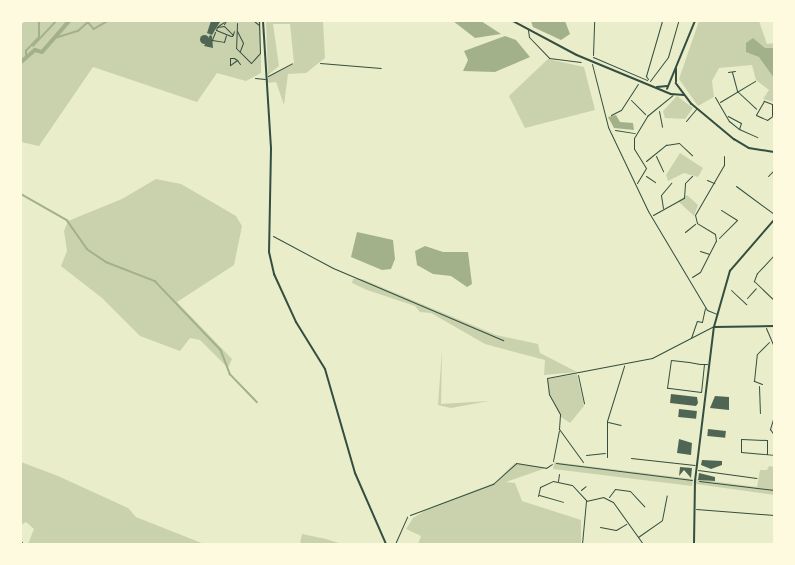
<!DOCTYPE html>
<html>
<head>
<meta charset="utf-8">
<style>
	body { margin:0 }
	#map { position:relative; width:795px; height:565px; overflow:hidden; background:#e9edc9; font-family:"Asap Condensed",sans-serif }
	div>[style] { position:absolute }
	.green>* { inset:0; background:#cad2ad; transform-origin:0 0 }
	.water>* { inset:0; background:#a3b18a }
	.stream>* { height:1.5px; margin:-0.75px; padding:0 0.75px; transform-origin:0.75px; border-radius:0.75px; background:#a3b18a }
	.river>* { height:4px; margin:-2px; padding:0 2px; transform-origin:2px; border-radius:2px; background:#a3b18a }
	.building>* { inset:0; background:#4f6655; transform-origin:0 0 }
	.round { border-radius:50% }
	.path>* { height:1px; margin:-0.5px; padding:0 0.5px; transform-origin:0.5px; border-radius:0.5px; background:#344e41 }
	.service>* { height:1px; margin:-0.5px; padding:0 0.5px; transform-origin:0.5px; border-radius:0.5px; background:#344e41 }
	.pedestrian>* { height:1px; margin:-0.5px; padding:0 0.5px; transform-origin:0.5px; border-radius:0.5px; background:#344e41 }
	.minor>* { height:1px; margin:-0.5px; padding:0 0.5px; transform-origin:0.5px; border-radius:0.5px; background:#344e41 }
	.tertiary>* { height:1.5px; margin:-0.75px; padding:0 0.75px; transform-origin:0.75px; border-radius:0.75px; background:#344e41 }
	.secondary>* { height:2px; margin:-1px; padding:0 1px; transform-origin:1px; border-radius:1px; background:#344e41 }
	span { translate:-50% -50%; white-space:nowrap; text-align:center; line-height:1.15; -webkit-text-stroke:6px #fefae0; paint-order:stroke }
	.frame { position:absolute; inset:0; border:22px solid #fefae0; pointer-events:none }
</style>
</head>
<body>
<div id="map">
	<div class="green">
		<div style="clip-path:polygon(25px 21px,261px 21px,261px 73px,246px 81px,217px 73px,197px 102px,93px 67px,39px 146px,21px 142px,21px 25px)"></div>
		<div style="clip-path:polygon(266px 21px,323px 21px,325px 58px,306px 73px,288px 74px,284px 105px,276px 82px,267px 83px,267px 78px,294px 63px,290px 24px,273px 24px,279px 66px,268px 75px)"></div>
		<div style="clip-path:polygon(699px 21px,759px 21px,767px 44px,774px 43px,774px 102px,763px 99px,769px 90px,756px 80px,752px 65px,719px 68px,712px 81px,714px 97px,698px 106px,679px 79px)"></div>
		<div style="clip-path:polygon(548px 59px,584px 67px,595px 110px,525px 128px,509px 96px)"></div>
		<div style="clip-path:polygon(677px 96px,693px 108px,685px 119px,665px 118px,663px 111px)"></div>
		<div style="clip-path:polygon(680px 153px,703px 168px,698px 177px,684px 173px,668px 181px,666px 175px)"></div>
		<div style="clip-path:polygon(156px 179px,181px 184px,236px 216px,242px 226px,234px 265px,177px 302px,232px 359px,228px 368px,200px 340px,190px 338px,180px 351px,140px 336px,102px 298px,61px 266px,67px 251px,64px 231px,68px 221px,122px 199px)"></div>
		<div style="clip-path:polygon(687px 195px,698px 205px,694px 216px,678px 201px)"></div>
		<div style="clip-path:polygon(353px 279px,362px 279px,496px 335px,538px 344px,540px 353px,577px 372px,544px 375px,545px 360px,485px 344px,431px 313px,420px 312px,415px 306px,367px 290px,352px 283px)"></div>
		<div style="clip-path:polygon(442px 349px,441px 404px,489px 401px,451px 408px,438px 405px)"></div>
		<div style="clip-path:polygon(577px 374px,584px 406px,570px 423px,561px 417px,549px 394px,547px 379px)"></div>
		<div style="clip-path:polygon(21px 462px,58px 476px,128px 508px,136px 517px,204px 544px,28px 544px,34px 529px,26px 522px,21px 525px)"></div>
		<div style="left:554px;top:462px;width:140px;height:7px;rotate:7deg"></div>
		<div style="clip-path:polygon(515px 463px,546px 468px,506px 482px,515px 483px,522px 501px,581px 520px,581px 544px,418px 544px,421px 536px,406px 529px,413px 518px,429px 508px,494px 483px)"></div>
		<div style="clip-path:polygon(769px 466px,774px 467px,774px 495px,696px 484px,696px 479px,757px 487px,760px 470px,767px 470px)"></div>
		<div style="clip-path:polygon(302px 534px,326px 539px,342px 544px,300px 544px)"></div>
	</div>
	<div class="water">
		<div style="clip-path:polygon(453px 21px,481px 21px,501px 34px,475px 38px)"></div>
		<div style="clip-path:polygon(531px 21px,565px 21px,570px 34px,561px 40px,533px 27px)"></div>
		<div style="clip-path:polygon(505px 36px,516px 40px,530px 57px,495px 72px,463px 71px,468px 60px,464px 51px)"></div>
		<div style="clip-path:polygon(753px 38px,765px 48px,774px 48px,774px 78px,759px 57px,746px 52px,746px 43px)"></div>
		<div style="clip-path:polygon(616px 115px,620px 122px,633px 123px,634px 130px,614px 128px,608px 117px)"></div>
		<div style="clip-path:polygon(357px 232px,393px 240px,395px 259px,391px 269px,382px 270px,351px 257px)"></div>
		<div style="clip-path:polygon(425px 246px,443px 252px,468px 252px,472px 284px,467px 287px,451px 276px,433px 274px,417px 265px,415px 251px)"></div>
	</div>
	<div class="stream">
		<div style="left:55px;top:38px;width:24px;rotate:-17deg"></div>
		<div style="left:78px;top:31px;width:13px;rotate:-42deg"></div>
		<div style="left:88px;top:22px;width:9px;rotate:49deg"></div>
		<div style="left:94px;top:29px;width:16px;rotate:-30deg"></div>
		<div style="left:33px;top:46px;width:34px;rotate:-47deg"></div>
		<div style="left:21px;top:50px;width:11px;rotate:85deg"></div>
		<div style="left:26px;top:56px;width:5px;rotate:-90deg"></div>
		<div style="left:26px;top:51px;width:19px;rotate:-47deg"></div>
		<div style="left:39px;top:37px;width:16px;rotate:-90deg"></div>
		<div style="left:21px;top:194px;width:53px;rotate:29.5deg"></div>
		<div style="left:67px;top:220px;width:35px;rotate:55deg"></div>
		<div style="left:87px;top:249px;width:23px;rotate:34deg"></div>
		<div style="left:106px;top:262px;width:53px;rotate:21.2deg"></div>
		<div style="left:155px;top:281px;width:95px;rotate:46.3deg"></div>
		<div style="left:221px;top:350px;width:26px;rotate:69deg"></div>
		<div style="left:230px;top:374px;width:39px;rotate:46deg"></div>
	</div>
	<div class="river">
		<div style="left:21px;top:62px;width:18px;rotate:-41deg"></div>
		<div style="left:35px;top:50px;width:7px;rotate:16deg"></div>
		<div style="left:42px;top:52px;width:41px;rotate:-48.9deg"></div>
	</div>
	<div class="building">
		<div style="clip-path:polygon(211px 21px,220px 22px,212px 35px,207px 33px)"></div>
		<div class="round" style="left:199.5px;top:34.5px;width:9px;height:9px"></div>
		<div style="clip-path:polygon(210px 35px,212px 36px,213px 48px,204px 46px)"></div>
		<div style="clip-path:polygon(671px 394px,697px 397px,698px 403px,696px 406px,670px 403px)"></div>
		<div style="clip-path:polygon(715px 396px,729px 397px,729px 410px,710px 408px)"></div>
		<div style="left:679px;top:409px;width:18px;height:8px;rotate:6deg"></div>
		<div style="left:708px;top:429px;width:18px;height:7px;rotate:6deg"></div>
		<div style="clip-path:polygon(679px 439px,692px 443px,691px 455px,677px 453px)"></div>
		<div style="clip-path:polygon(702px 460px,722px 461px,722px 465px,711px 469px,701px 465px)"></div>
		<div style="clip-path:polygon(680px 467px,692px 468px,691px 478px,684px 470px,679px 476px)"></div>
		<div style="clip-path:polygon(699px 473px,715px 477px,715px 481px,698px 480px)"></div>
	</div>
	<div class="path">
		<div style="left:593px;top:55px;width:34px;rotate:-88deg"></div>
		<div style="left:593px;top:57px;width:59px;rotate:23.1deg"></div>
		<div style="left:320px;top:63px;width:61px;rotate:4.7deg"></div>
		<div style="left:648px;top:79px;width:4px;rotate:-124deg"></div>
		<div style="left:646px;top:76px;width:57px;rotate:-73.8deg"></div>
		<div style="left:650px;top:81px;width:30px;rotate:-53deg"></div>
		<div style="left:668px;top:57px;width:37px;rotate:-74deg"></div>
		<div style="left:273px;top:236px;width:68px;rotate:28.1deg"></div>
		<div style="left:333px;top:268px;width:185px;rotate:23deg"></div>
		<div style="left:556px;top:463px;width:137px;rotate:7.1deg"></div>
		<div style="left:699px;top:481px;width:76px;rotate:6.8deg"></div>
		<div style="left:410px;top:515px;width:89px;rotate:-20.5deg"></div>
		<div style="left:493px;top:484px;width:31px;rotate:-42deg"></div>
		<div style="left:516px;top:463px;width:30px;rotate:9deg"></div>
		<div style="left:546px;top:468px;width:7px;rotate:-34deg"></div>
	</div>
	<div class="service">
		<div style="left:704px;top:364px;width:28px;rotate:96deg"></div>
		<div style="left:701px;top:392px;width:34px;rotate:-173deg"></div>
		<div style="left:667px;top:388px;width:28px;rotate:-82deg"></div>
		<div style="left:671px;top:360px;width:18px;rotate:6deg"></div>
		<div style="left:689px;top:362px;width:11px;rotate:10deg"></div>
		<div style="left:700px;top:364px;width:7px"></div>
		<div style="left:539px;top:495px;width:25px;rotate:16deg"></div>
	</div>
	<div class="pedestrian">
		<div style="left:254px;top:21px;width:6px;rotate:39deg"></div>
		<div style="left:237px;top:23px;width:25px;rotate:92deg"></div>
		<div style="left:236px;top:48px;width:21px;rotate:45deg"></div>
		<div style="left:251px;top:63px;width:13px;rotate:-48deg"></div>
		<div style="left:260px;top:53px;width:32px;rotate:-92deg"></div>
		<div style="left:224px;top:24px;width:4px;rotate:-56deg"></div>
		<div style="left:218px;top:26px;width:7px;rotate:-34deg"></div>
		<div style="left:237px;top:31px;width:13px;rotate:63deg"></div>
		<div style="left:243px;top:43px;width:9px;rotate:111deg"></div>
		<div style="left:215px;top:32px;width:9px;rotate:111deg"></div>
		<div style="left:212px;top:40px;width:12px;rotate:9deg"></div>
		<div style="left:224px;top:42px;width:7px;rotate:-74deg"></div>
		<div style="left:233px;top:35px;width:13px;rotate:-135deg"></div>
		<div style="left:224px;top:26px;width:7px;rotate:172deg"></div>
		<div style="left:217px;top:27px;width:3px;rotate:108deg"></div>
		<div style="left:216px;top:30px;width:16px;rotate:22deg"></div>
		<div style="left:231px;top:36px;width:1px"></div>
		<div style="left:232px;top:36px;width:2px;rotate:-63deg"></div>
		<div style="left:233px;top:34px;width:3px;rotate:-72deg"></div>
		<div style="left:237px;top:60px;width:9px;rotate:144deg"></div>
		<div style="left:230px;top:65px;width:7px;rotate:-90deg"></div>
		<div style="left:230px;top:58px;width:4px"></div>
		<div style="left:234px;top:58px;width:4px;rotate:34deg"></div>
		<div style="left:237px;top:60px;width:5px;rotate:53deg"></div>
	</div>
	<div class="minor">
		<div style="left:528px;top:30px;width:7px;rotate:82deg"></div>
		<div style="left:529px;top:37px;width:29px;rotate:46deg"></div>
		<div style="left:549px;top:58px;width:32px;rotate:7deg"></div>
		<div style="left:592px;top:64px;width:65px;rotate:75.7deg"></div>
		<div style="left:608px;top:127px;width:93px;rotate:64.5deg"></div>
		<div style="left:648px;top:211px;width:115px;rotate:59.2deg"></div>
		<div style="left:707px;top:310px;width:11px;rotate:22deg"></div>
		<div style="left:728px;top:72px;width:7px;rotate:-8deg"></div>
		<div style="left:732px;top:72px;width:20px;rotate:75deg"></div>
		<div style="left:737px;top:91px;width:26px;rotate:43deg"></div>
		<div style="left:268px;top:76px;width:27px;rotate:-28deg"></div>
		<div style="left:255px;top:78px;width:10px;rotate:6deg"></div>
		<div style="left:715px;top:97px;width:28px;rotate:60deg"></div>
		<div style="left:729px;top:121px;width:13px;rotate:39deg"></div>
		<div style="left:739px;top:129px;width:6px;rotate:-72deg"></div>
		<div style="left:741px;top:123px;width:15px;rotate:-152deg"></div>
		<div style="left:631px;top:100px;width:20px;rotate:45deg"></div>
		<div style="left:720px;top:102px;width:41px;rotate:-31deg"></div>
		<div style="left:659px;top:111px;width:16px;rotate:79deg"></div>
		<div style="left:611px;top:115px;width:11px;rotate:-27deg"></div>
		<div style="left:621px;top:110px;width:31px;rotate:-57deg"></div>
		<div style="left:772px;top:115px;width:11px;rotate:-90deg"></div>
		<div style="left:772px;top:104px;width:9px;rotate:-159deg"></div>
		<div style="left:764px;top:101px;width:16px;rotate:120deg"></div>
		<div style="left:756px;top:115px;width:12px;rotate:24deg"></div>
		<div style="left:767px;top:120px;width:9px;rotate:-36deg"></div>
		<div style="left:686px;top:121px;width:16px;rotate:-50deg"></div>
		<div style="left:739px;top:129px;width:20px;rotate:24deg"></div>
		<div style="left:615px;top:130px;width:20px;rotate:9deg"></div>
		<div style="left:656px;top:156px;width:17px;rotate:65deg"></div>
		<div style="left:646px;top:161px;width:26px;rotate:-39deg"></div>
		<div style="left:666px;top:145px;width:13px;rotate:-9deg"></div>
		<div style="left:679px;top:143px;width:18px;rotate:43deg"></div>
		<div style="left:646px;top:176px;width:11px;rotate:34deg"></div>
		<div style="left:768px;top:176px;width:8px;rotate:-45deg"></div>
		<div style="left:707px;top:180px;width:8px;rotate:23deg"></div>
		<div style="left:637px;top:183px;width:17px;rotate:-59deg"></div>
		<div style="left:646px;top:168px;width:22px;rotate:-122deg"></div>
		<div style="left:634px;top:149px;width:11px;rotate:-90deg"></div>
		<div style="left:634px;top:138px;width:26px;rotate:-59deg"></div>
		<div style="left:647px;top:116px;width:33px;rotate:-39deg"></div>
		<div style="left:736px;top:186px;width:47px;rotate:36.4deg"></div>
		<div style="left:663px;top:208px;width:13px;rotate:-99deg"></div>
		<div style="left:661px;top:195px;width:16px;rotate:-50deg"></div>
		<div style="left:653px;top:215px;width:35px;rotate:-29deg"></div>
		<div style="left:684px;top:198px;width:15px;rotate:-86deg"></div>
		<div style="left:685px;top:183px;width:10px;rotate:-45deg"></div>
		<div style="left:685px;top:232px;width:13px;rotate:-39deg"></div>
		<div style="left:719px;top:238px;width:25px;rotate:-45deg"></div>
		<div style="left:737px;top:220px;width:19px;rotate:-148deg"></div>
		<div style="left:700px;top:251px;width:9px;rotate:18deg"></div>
		<div style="left:774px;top:255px;width:25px;rotate:133deg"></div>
		<div style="left:757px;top:273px;width:9px;rotate:111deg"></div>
		<div style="left:754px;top:281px;width:28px;rotate:44deg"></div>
		<div style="left:692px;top:277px;width:9px;rotate:-32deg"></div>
		<div style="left:700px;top:272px;width:35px;rotate:-63deg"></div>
		<div style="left:716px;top:241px;width:7px;rotate:-98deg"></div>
		<div style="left:715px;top:234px;width:21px;rotate:-149deg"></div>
		<div style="left:697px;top:223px;width:8px;rotate:-104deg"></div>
		<div style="left:695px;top:215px;width:58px;rotate:-59.9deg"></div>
		<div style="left:724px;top:165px;width:9px;rotate:-90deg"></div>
		<div style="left:731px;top:290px;width:21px;rotate:43deg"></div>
		<div style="left:747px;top:298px;width:13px;rotate:-48deg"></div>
		<div style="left:766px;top:328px;width:21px;rotate:67deg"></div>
		<div style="left:691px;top:338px;width:18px;rotate:-71deg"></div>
		<div style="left:697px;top:321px;width:5px;rotate:11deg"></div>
		<div style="left:702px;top:322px;width:14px;rotate:-78deg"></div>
		<div style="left:578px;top:375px;width:29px;rotate:78deg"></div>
		<div style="left:774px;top:383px;width:4px;rotate:90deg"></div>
		<div style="left:762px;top:384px;width:9px;rotate:-159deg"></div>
		<div style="left:754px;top:381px;width:27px;rotate:-84deg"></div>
		<div style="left:757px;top:354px;width:17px;rotate:-45deg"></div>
		<div style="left:759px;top:386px;width:27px;rotate:88deg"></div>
		<div style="left:774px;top:416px;width:14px;rotate:107deg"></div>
		<div style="left:770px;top:429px;width:7px;rotate:56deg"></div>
		<div style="left:608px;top:422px;width:13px;rotate:13deg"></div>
		<div style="left:767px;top:454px;width:14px;rotate:-90deg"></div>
		<div style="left:767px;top:440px;width:26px;rotate:-178deg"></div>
		<div style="left:741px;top:439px;width:13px;rotate:90deg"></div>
		<div style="left:741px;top:452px;width:33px;rotate:5deg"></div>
		<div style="left:586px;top:455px;width:19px;rotate:-6deg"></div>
		<div style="left:607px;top:457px;width:36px;rotate:-90deg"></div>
		<div style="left:607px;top:421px;width:58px;rotate:-72.8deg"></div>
		<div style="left:631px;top:458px;width:64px;rotate:6.2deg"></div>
		<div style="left:553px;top:461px;width:31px;rotate:-79deg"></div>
		<div style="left:583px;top:462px;width:41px;rotate:-126deg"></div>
		<div style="left:559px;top:429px;width:15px;rotate:-86deg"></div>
		<div style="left:560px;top:414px;width:23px;rotate:-119deg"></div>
		<div style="left:549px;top:394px;width:16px;rotate:-97deg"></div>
		<div style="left:547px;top:378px;width:107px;rotate:-10.8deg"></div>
		<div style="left:652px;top:358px;width:68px;rotate:-27.3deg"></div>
		<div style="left:698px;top:470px;width:59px;rotate:7.9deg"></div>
		<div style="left:558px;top:481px;width:7px;rotate:-82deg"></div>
		<div style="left:581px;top:490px;width:6px;rotate:-39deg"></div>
		<div style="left:538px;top:496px;width:9px;rotate:-77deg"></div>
		<div style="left:540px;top:487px;width:14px;rotate:-25deg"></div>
		<div style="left:553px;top:481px;width:19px;rotate:12deg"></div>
		<div style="left:572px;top:485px;width:21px;rotate:47deg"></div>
		<div style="left:609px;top:497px;width:10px;rotate:-53deg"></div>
		<div style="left:615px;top:489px;width:15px;rotate:8deg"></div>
		<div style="left:630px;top:491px;width:21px;rotate:47deg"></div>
		<div style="left:696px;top:509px;width:78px;rotate:4.4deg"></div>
		<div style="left:600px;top:527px;width:16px;rotate:11deg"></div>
		<div style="left:616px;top:530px;width:12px;rotate:-31deg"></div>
		<div style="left:638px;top:537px;width:29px;rotate:-35deg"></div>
		<div style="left:662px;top:520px;width:25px;rotate:-79deg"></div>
		<div style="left:21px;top:541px;width:4px;rotate:56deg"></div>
		<div style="left:395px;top:544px;width:30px;rotate:-66deg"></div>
		<div style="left:582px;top:544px;width:43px;rotate:-84.7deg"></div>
		<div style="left:586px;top:501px;width:17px;rotate:-13deg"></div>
		<div style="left:603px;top:497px;width:11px;rotate:27deg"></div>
		<div style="left:613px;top:502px;width:52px;rotate:54.5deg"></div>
	</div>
	<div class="tertiary">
		<div style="left:513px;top:21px;width:72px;rotate:28deg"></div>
		<div style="left:577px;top:55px;width:102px;rotate:22.5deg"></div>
		<div style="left:671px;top:94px;width:13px;rotate:4deg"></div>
		<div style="left:676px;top:82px;width:13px;rotate:-90deg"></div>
		<div style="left:676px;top:83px;width:26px;rotate:53deg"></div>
		<div style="left:692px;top:104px;width:55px;rotate:39.8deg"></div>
		<div style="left:734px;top:139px;width:17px;rotate:31deg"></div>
		<div style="left:749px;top:148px;width:25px;rotate:9deg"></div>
		<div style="left:657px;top:87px;width:10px;rotate:-6deg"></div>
		<div style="left:667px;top:89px;width:74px;rotate:-67.6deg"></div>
		<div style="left:715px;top:327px;width:59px;rotate:-1deg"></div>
		<div style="left:694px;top:544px;width:63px;rotate:-89.1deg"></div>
		<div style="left:695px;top:481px;width:155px;rotate:-83deg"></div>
		<div style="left:714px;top:327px;width:58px;rotate:-74.1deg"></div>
		<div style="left:730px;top:271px;width:67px;rotate:-49.2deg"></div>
	</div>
	<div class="secondary">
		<div style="left:263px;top:21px;width:128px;rotate:86.4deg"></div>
		<div style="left:271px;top:149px;width:103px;rotate:91.1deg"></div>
		<div style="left:269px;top:252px;width:23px;rotate:77deg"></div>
		<div style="left:274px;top:274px;width:53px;rotate:65.4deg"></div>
		<div style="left:296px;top:322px;width:55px;rotate:58.3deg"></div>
		<div style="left:325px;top:369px;width:108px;rotate:73.9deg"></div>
		<div style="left:355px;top:473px;width:77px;rotate:66.4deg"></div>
	</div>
	<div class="frame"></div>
</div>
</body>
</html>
